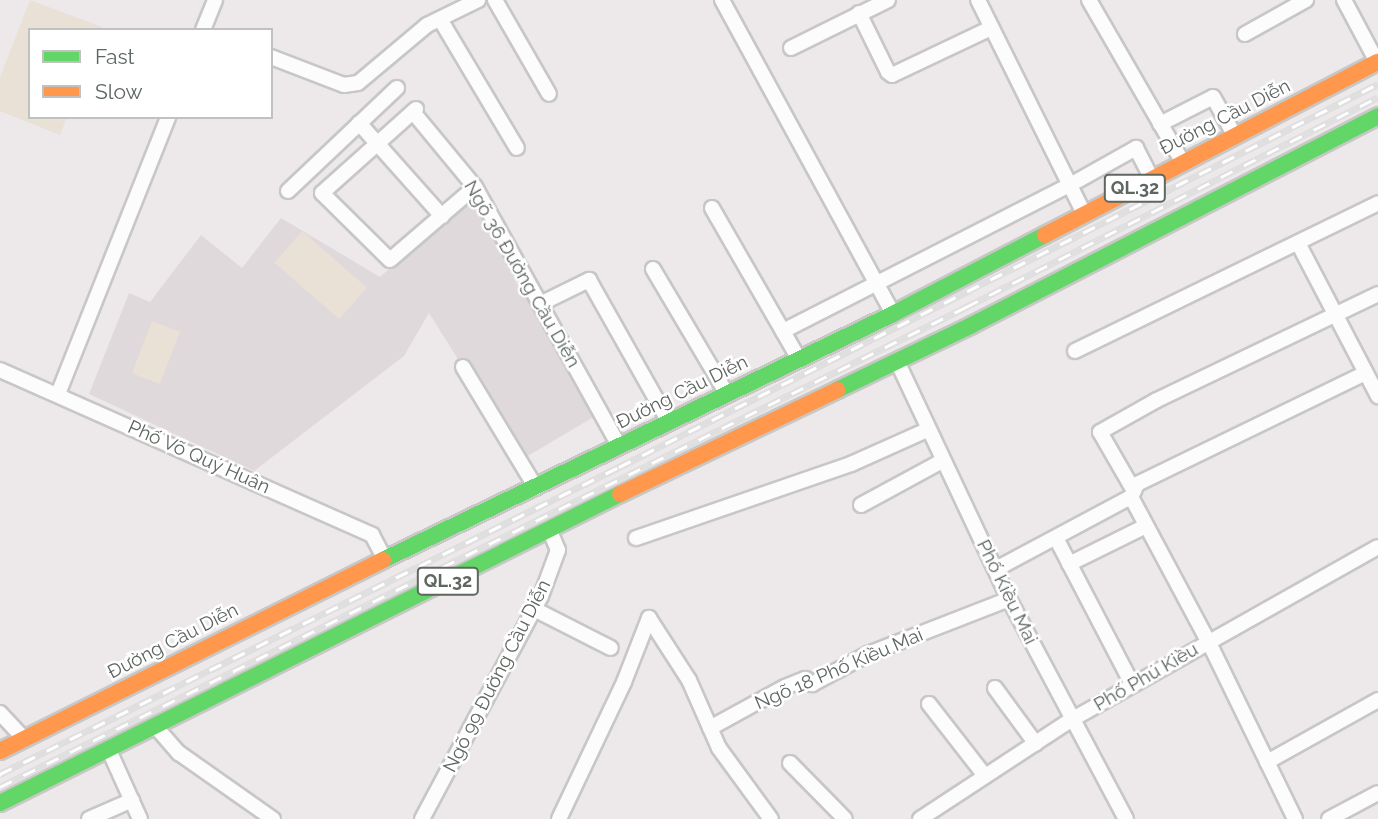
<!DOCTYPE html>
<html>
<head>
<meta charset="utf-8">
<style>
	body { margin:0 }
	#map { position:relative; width:1378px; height:819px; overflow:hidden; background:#ede9eb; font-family:Raleway,sans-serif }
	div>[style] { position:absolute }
	.education>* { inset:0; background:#dfd9dc }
	.green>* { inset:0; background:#e9e0d6; transform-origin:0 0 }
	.roads { filter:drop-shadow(2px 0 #c7c7c6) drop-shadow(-2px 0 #c7c7c6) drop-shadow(0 2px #c7c7c6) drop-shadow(0 -2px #c7c7c6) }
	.street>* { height:14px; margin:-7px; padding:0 7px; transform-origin:7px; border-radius:7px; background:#fcfcfc }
	.fast>* { height:16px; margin:-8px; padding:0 8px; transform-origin:8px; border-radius:8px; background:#63d668 }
	.slow>* { height:16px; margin:-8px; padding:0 8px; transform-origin:8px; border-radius:8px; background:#ff974d }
	.rail>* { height:7px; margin-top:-3.5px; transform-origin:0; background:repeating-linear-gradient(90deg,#fff 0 13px,#dfdfdf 0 26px); box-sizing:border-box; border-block:2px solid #dfdfdf }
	span { translate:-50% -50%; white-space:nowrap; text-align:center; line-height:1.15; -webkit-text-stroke:5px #fff; paint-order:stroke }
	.shield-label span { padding:2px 5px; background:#fff; border:2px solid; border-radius:5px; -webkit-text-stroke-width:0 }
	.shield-label { font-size:18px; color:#5e6660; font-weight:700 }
	.street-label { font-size:19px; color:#5e6660 }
	.legend { position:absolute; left:28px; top:28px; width:245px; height:91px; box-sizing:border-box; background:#fff; border:2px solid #bfc2bf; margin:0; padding:9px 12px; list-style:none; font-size:21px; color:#5e6660 }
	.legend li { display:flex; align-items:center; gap:14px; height:35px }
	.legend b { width:35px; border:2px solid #bfc2bf }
</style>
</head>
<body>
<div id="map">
	<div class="education">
		<div style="clip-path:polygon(468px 198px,484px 217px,597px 415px,521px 460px,429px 313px,404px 356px,254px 471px,89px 394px,129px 293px,150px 302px,201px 235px,242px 268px,281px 218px,380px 277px)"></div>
	</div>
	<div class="green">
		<div style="clip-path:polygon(30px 0,102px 27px,100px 30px,30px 30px,30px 117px,67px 117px,60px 135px,0 111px,0 77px)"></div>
		<div style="left:302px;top:231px;width:86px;height:42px;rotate:41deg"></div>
		<div style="left:152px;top:321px;width:30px;height:56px;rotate:21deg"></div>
	</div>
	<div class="roads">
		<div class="street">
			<div style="left:495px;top:0;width:108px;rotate:60.1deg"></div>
			<div style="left:722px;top:0;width:358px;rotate:61.4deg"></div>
			<div style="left:978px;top:0;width:239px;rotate:63.6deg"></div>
			<div style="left:1089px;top:0;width:188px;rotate:60deg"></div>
			<div style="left:1344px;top:0;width:70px;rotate:62deg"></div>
			<div style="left:859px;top:13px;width:66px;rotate:63.8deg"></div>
			<div style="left:888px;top:72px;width:5px;rotate:37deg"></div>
			<div style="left:892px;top:75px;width:110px;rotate:-25.4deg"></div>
			<div style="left:440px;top:19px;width:150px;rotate:59.2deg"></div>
			<div style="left:203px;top:30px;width:32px;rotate:-68deg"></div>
			<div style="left:1245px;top:34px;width:70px;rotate:-29.1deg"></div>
			<div style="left:791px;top:48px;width:108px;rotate:-26.3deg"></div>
			<div style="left:271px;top:57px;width:78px;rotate:21deg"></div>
			<div style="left:344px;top:85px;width:14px;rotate:-8deg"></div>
			<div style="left:358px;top:83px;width:90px;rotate:-40deg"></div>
			<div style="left:427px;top:25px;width:57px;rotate:-26.1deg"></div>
			<div style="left:416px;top:109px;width:126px;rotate:138.2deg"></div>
			<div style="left:322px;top:193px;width:95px;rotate:44.6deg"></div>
			<div style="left:390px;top:260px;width:112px;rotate:-40.7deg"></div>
			<div style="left:413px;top:112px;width:97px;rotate:50.4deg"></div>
			<div style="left:475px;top:187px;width:296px;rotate:60.9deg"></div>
			<div style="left:359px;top:123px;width:125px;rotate:48.3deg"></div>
			<div style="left:1160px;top:124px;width:59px;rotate:-27deg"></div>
			<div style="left:1213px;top:97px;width:45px;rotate:60.6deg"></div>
			<div style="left:288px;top:191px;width:150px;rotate:-43.4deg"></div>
			<div style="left:712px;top:208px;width:174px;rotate:60.1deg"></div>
			<div style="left:1298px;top:243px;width:173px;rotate:62.4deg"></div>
			<div style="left:653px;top:269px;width:145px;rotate:59.4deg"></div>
			<div style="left:540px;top:304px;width:55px;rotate:-26.1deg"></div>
			<div style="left:589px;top:280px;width:163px;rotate:60.6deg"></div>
			<div style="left:783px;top:331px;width:322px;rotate:-27deg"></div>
			<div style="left:1070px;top:185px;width:76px;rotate:-29.3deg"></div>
			<div style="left:1136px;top:148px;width:35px;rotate:63deg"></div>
			<div style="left:1075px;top:351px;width:337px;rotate:-26deg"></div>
			<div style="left:897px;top:361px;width:263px;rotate:64.8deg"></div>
			<div style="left:1009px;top:599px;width:249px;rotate:62deg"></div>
			<div style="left:463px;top:367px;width:141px;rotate:58.9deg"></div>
			<div style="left:0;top:370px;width:407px;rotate:23.9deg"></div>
			<div style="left:372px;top:535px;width:27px;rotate:62deg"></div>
			<div style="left:58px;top:394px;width:298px;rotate:-68.3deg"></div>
			<div style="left:1134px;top:491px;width:68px;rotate:-120deg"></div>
			<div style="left:1100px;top:432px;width:65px;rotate:-29.3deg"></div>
			<div style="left:1157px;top:400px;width:245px;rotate:-25.6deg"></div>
			<div style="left:861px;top:505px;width:92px;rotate:-28.5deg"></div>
			<div style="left:636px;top:538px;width:227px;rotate:-19deg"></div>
			<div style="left:851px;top:464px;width:83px;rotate:-24.1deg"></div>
			<div style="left:1056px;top:538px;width:165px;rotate:62.5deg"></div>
			<div style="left:1069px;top:564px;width:86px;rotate:-26.3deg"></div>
			<div style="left:996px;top:569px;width:153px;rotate:-28.1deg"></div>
			<div style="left:534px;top:609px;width:86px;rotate:26.9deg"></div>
			<div style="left:649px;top:618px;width:74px;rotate:57.2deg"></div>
			<div style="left:689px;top:680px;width:74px;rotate:66.2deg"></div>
			<div style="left:719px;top:748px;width:88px;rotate:53.8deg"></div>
			<div style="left:995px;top:688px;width:69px;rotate:53.8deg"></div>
			<div style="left:929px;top:704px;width:91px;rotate:52.1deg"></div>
			<div style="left:0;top:713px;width:35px;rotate:47deg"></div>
			<div style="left:156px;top:727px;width:35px;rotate:49deg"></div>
			<div style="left:179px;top:753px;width:115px;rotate:35.1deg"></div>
			<div style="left:710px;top:728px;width:85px;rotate:-28.7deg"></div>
			<div style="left:785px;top:687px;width:22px;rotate:-22deg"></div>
			<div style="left:805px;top:679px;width:9px;rotate:36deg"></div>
			<div style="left:812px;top:684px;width:64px;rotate:-28.2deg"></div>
			<div style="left:868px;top:654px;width:151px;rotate:-21.3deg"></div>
			<div style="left:109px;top:750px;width:76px;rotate:65.8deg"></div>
			<div style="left:1267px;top:762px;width:127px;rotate:-29.2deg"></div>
			<div style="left:790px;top:763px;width:78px;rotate:45.5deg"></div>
			<div style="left:89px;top:819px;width:47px;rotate:-23.8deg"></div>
			<div style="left:422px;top:819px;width:253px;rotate:-61.9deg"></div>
			<div style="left:541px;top:596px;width:49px;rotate:-69.7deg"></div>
			<div style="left:558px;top:550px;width:21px;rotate:-113deg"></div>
			<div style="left:559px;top:819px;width:152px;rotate:-64.6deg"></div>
			<div style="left:624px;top:682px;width:69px;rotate:-68.7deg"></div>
			<div style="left:920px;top:819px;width:181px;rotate:-33.3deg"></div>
			<div style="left:1071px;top:720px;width:352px;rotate:-29.4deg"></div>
			<div style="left:1295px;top:819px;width:198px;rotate:-116deg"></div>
			<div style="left:1208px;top:641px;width:163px;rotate:-118.1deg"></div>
			<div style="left:1131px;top:497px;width:14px;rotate:-65deg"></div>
			<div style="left:1137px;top:484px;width:254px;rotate:-25.9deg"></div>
			<div style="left:1329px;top:819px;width:55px;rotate:-28deg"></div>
		</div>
		<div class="fast">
			<div style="left:837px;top:390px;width:150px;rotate:-25.7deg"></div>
			<div style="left:972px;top:325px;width:457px;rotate:-27.2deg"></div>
			<div style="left:383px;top:560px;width:566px;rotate:-25.75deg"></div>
			<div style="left:893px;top:314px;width:171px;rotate:-27.5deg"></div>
			<div style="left:0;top:803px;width:693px;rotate:-26.49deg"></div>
		</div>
		<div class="slow">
			<div style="left:1045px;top:235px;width:375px;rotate:-27.5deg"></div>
			<div style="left:620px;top:494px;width:241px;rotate:-25.6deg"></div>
			<div style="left:0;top:751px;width:428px;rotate:-26.5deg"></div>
		</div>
	</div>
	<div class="rail">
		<div style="left:0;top:774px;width:691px;rotate:-26.38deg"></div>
		<div style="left:619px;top:467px;width:850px;rotate:-26.78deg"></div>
		<div style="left:0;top:787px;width:1079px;rotate:-26.42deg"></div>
		<div style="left:966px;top:307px;width:462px;rotate:-27deg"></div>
	</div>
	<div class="shield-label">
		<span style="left:1135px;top:188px">QL.32</span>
		<span style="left:448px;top:581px">QL.32</span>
	</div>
	<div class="street-label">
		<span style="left:1225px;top:117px;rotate:-27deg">Đường Cầu Diễn</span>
		<span style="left:522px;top:274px;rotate:60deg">Ngõ 36 Đường Cầu Diễn</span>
		<span style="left:682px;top:392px;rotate:-26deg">Đường Cầu Diễn</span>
		<span style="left:199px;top:457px;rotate:24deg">Phố Võ Quý Huân</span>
		<span style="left:1007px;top:592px;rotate:64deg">Phố Kiều Mai</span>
		<span style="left:173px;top:641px;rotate:-27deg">Đường Cầu Diễn</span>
		<span style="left:839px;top:669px;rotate:-23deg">Ngõ 18 Phố Kiều Mai</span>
		<span style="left:497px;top:676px;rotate:-63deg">Ngõ 99 Đường Cầu Diễn</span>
		<span style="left:1146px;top:677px;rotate:-30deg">Phố Phú Kiều</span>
	</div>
	<ul class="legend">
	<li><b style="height:9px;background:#63d668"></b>Fast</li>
	<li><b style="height:9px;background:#ff974d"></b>Slow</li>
	</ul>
</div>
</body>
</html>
